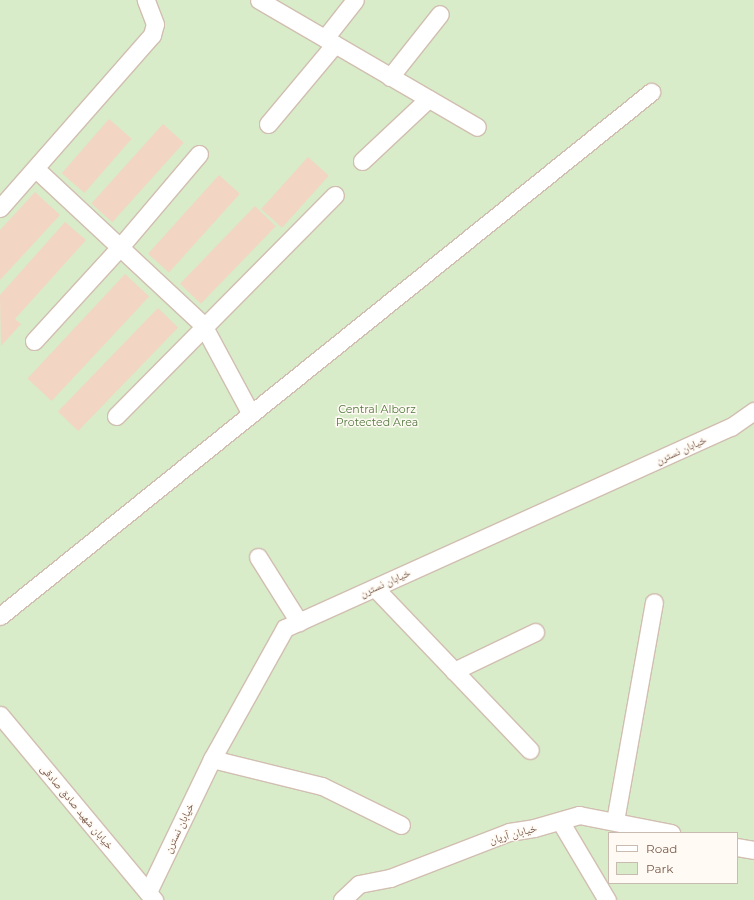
<!DOCTYPE html>
<html>
<head>
<meta charset="utf-8">
<style>
	body { margin:0 }
	#map { position:relative; width:754px; height:900px; overflow:hidden; background:#fdf6ec; font-family:Montserrat,"Noto Naskh Arabic",sans-serif }
	div>[style] { position:absolute }
	.green>* { inset:0; background:#d8ecc9 }
	.building>* { inset:0; background:#f3d5c3; transform-origin:0 0 }
	.roads { filter:drop-shadow(1px 0 #d1beb0) drop-shadow(-1px 0 #d1beb0) drop-shadow(0 1px #d1beb0) drop-shadow(0 -1px #d1beb0) }
	.minor>* { height:17px; margin:-8.5px; padding:0 8.5px; transform-origin:8.5px; border-radius:8.5px; background:#fff }
	span { translate:-50% -50%; white-space:nowrap; text-align:center; line-height:1.15; -webkit-text-stroke:3px #fffaf3; paint-order:stroke }
	.park-label { font-size:11px; color:#537a41 }
	.street-label { font-size:11px; color:#7a5c4d }
	.legend { position:absolute; left:608px; top:832px; width:130px; height:52px; box-sizing:border-box; background:#fffaf3; border:1px solid #cabbb1; margin:0; padding:5px 7px; list-style:none; font-size:12px; color:#7a5c4d }
	.legend li { display:flex; align-items:center; gap:8px; height:20px }
	.legend b { width:20px; border:1px solid #cabbb1 }
</style>
</head>
<body>
<div id="map">
	<div class="green">
		<div style="clip-path:polygon(evenodd,0 0,754px 0,754px 900px,0 900px,0 0,609px 833px,737px 833px,737px 883px,609px 883px,609px 833px)"></div>
	</div>
	<div class="building">
		<div style="left:109px;top:119px;width:30px;height:72px;rotate:41deg"></div>
		<div style="left:163px;top:124px;width:28px;height:107px;rotate:42deg"></div>
		<div style="left:308px;top:157px;width:28px;height:70px;rotate:42deg"></div>
		<div style="left:219px;top:175px;width:28px;height:106px;rotate:42deg"></div>
		<div style="clip-path:polygon(35px 192px,60px 215px,0 280px,0 230px)"></div>
		<div style="left:255px;top:206px;width:29px;height:108px;rotate:44deg"></div>
		<div style="clip-path:polygon(65px 222px,86px 240px,15px 319px,21px 324px,1px 346px,0 295px)"></div>
		<div style="left:125px;top:274px;width:33px;height:143px;rotate:43deg"></div>
		<div style="left:158px;top:308px;width:28px;height:144px;rotate:44deg"></div>
	</div>
	<div class="roads">
		<div class="minor">
			<div style="left:259px;top:0;width:252px;rotate:30.2deg"></div>
			<div style="left:325px;top:38px;width:48px;rotate:-51.7deg"></div>
			<div style="left:390px;top:77px;width:80px;rotate:-51.6deg"></div>
			<div style="left:268px;top:124px;width:104px;rotate:-50.1deg"></div>
			<div style="left:362px;top:161px;width:91px;rotate:-43.2deg"></div>
			<div style="left:36px;top:169px;width:229px;rotate:43deg"></div>
			<div style="left:203px;top:325px;width:101px;rotate:61.7deg"></div>
			<div style="left:0;top:208px;width:230px;rotate:-48.7deg"></div>
			<div style="left:152px;top:35px;width:11px;rotate:-75deg"></div>
			<div style="left:155px;top:24px;width:26px;rotate:-111deg"></div>
			<div style="left:34px;top:341px;width:127px;rotate:-47.5deg"></div>
			<div style="left:120px;top:247px;width:122px;rotate:-49.7deg"></div>
			<div style="left:116px;top:416px;width:311px;rotate:-45.3deg"></div>
			<div style="left:258px;top:557px;width:77px;rotate:57.8deg"></div>
			<div style="left:375px;top:588px;width:224px;rotate:46.3deg"></div>
			<div style="left:0;top:616px;width:836px;rotate:-38.83deg"></div>
			<div style="left:454px;top:671px;width:90px;rotate:-25.7deg"></div>
			<div style="left:0;top:715px;width:241px;rotate:50.2deg"></div>
			<div style="left:212px;top:759px;width:113px;rotate:13.8deg"></div>
			<div style="left:322px;top:786px;width:88px;rotate:26.3deg"></div>
			<div style="left:560px;top:821px;width:92px;rotate:59.3deg"></div>
			<div style="left:615px;top:821px;width:222px;rotate:-79.9deg"></div>
			<div style="left:737px;top:847px;width:17px;rotate:10deg"></div>
			<div style="left:148px;top:892px;width:148px;rotate:-64.3deg"></div>
			<div style="left:212px;top:759px;width:150px;rotate:-60.9deg"></div>
			<div style="left:285px;top:628px;width:489px;rotate:-24.3deg"></div>
			<div style="left:731px;top:427px;width:28px;rotate:-35deg"></div>
			<div style="left:342px;top:900px;width:23px;rotate:-43deg"></div>
			<div style="left:359px;top:884px;width:32px;rotate:-11deg"></div>
			<div style="left:390px;top:878px;width:128px;rotate:-21.1deg"></div>
			<div style="left:509px;top:832px;width:25px;rotate:-9deg"></div>
			<div style="left:534px;top:828px;width:47px;rotate:-16.1deg"></div>
			<div style="left:579px;top:815px;width:94px;rotate:11.1deg"></div>
		</div>
	</div>
	<div class="park-label">
		<span style="left:377px;top:416px">Central Alborz<br>Protected Area</span>
	</div>
	<div class="street-label">
		<span style="left:681px;top:450px;rotate:-24deg">خیابان نسترن</span>
		<span style="left:385px;top:583px;rotate:-24deg">خیابان نسترن</span>
		<span style="left:77px;top:807px;rotate:50deg">خیابان شهید صادق صادقی</span>
		<span style="left:179px;top:828px;rotate:-64deg">خیابان نسترن</span>
		<span style="left:513px;top:834px;rotate:-15deg">خیابان آریان</span>
	</div>
	<ul class="legend">
	<li><b style="height:5px;background:#fff"></b>Road</li>
	<li><b style="height:11px;background:#d8ecc9"></b>Park</li>
	</ul>
</div>
</body>
</html>
